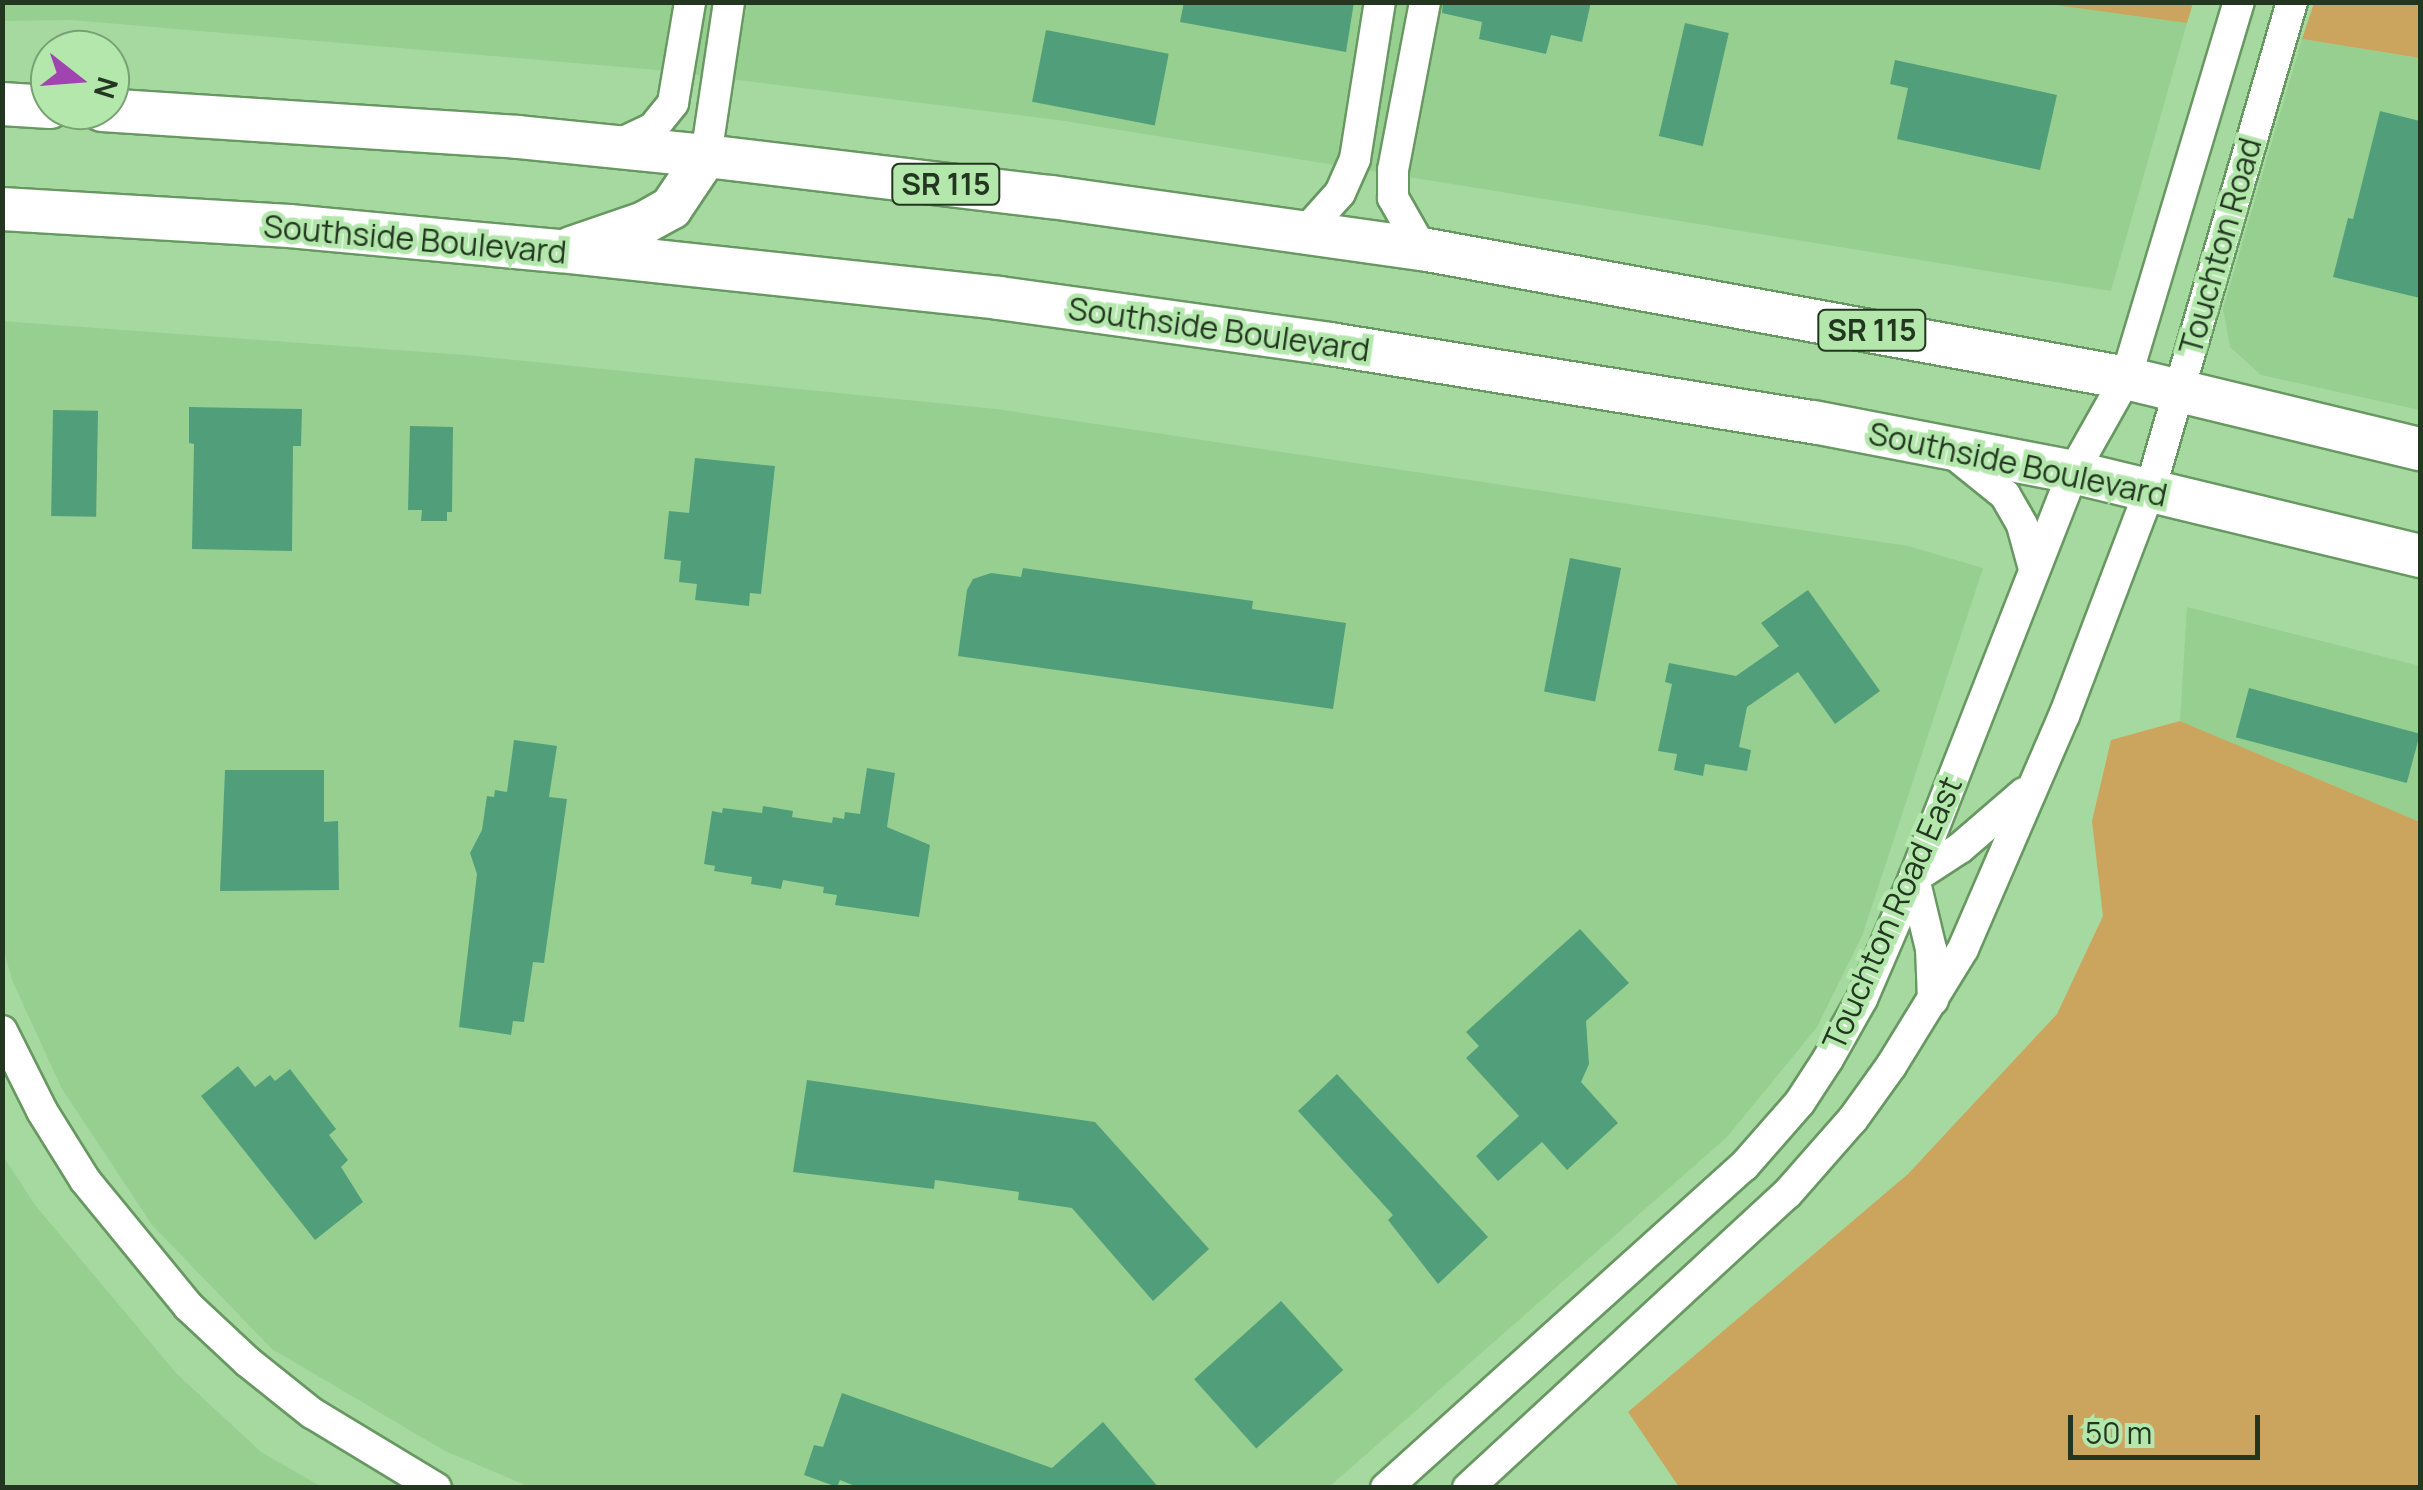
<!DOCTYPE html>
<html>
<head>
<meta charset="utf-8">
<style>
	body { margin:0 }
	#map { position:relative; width:2423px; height:1490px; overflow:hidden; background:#a6d99f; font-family:Manrope,sans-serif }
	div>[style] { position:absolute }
	.built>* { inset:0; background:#97cf90 }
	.green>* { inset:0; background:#cba55e }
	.building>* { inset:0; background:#519f7a; transform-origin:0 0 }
	.roads { filter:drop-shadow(2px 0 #689862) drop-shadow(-2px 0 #689862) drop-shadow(0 2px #689862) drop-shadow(0 -2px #689862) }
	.minor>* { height:30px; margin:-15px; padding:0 15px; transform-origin:15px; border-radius:15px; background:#fff }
	.highway>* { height:42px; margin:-21px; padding:0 21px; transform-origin:21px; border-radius:21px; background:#fff }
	span { translate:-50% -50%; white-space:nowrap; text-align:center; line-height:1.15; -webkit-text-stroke:9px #b3e7ac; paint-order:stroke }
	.shield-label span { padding:2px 8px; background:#b3e7ac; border:2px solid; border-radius:8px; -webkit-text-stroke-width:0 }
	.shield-label { font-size:30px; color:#233720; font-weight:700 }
	.street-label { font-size:32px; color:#233720 }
	.frame { position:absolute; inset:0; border:5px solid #233720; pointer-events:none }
	.north { position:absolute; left:30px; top:30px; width:100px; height:100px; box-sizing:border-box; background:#b3e7ac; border:2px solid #79a174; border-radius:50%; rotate:107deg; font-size:28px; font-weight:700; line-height:40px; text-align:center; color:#233720 }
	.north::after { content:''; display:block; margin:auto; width:35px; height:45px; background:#a045af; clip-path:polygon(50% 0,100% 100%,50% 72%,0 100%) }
	.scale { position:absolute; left:2068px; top:1415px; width:192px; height:45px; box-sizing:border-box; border:5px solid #233720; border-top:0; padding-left:12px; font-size:30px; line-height:35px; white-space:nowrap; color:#233720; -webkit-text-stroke:8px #b3e7ac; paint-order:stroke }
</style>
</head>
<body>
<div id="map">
	<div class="built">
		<div style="clip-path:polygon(2041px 2px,2187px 23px,2111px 291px,1058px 120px,657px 70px,71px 20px,3px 21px,2px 3px)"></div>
		<div style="clip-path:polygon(2302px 39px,2420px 58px,2420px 410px,2261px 375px,2230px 347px,2223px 309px)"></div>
		<div style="clip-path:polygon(2px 321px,465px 355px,996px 409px,1908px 546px,1983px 568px,1862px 936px,1817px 1027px,1727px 1137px,1329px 1487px,530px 1487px,445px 1451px,272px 1349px,152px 1225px,62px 1089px,12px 980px,2px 944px)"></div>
		<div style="clip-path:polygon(2187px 607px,2420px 666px,2420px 822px,2180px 721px)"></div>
		<div style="clip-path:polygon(2px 1154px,35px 1205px,177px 1374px,261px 1452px,322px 1487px,3px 1487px)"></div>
	</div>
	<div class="green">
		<div style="clip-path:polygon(2041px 3px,2193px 2px,2193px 3px,2187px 23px)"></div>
		<div style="clip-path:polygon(2314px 3px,2420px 3px,2420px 58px,2302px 39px)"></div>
		<div style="clip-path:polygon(2180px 721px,2420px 822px,2420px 1487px,1679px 1487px,1628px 1412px,1908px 1174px,2057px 1014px,2103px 916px,2092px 821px,2111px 740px)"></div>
	</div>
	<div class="building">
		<div style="clip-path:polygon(1184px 2px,1354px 2px,1346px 52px,1180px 22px)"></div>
		<div style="clip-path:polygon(1443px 2px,1591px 2px,1582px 42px,1551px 35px,1546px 54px,1479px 39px,1482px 22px,1442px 13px)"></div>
		<div style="left:1685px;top:23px;width:45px;height:116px;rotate:13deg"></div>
		<div style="left:1046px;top:30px;width:125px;height:73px;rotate:11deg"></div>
		<div style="clip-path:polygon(1895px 60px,2057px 95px,2040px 170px,1897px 139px,1908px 88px,1890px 84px)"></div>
		<div style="clip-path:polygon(2380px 111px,2420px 121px,2420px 298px,2333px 277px,2348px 218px,2353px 219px)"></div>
		<div style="clip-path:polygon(189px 407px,302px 409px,301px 446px,293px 446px,292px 551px,192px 549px,194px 444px,189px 443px)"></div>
		<div style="left:53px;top:410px;width:45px;height:106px;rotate:1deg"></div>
		<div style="clip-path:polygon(410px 426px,453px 427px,452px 512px,447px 512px,447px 521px,421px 521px,422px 510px,408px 510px)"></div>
		<div style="clip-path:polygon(695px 458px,775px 466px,761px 594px,750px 593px,749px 606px,695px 600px,697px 584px,679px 582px,681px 561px,664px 559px,669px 511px,689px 513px)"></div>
		<div style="left:1570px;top:558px;width:52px;height:136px;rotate:11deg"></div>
		<div style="clip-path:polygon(1023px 568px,1253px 601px,1252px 609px,1346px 623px,1333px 709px,958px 656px,967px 590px,973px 579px,991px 573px,1021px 577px)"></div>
		<div style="clip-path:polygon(1808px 590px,1880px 691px,1835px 724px,1798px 672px,1747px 707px,1739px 747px,1751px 750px,1747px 771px,1705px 764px,1703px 776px,1674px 770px,1677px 754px,1658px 751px,1672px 684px,1665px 682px,1669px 663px,1736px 676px,1779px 646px,1761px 623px)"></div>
		<div style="left:2249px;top:688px;width:177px;height:51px;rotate:15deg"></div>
		<div style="clip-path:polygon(514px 740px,557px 746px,549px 797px,567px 799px,544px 963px,533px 962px,524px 1022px,513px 1021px,511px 1035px,459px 1027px,477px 874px,470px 853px,482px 830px,487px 796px,494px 797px,495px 790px,507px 792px)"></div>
		<div style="clip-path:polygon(867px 768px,895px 773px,887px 827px,930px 845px,919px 917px,835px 905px,837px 895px,823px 893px,824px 887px,783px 880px,781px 889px,751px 884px,752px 877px,714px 871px,715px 866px,704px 864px,712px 811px,722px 813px,723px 808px,762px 813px,763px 806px,793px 811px,792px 817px,832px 823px,833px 817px,844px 819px,845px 812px,860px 814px)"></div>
		<div style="clip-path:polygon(225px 770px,324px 770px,324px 822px,338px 821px,339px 890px,220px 891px)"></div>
		<div style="clip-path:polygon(1580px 929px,1629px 983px,1586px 1021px,1589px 1064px,1581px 1082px,1618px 1123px,1567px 1170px,1542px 1142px,1498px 1181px,1476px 1156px,1519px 1116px,1466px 1058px,1479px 1046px,1466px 1032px)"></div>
		<div style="clip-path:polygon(238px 1066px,255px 1087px,270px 1075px,275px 1081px,290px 1069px,336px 1129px,329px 1135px,348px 1160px,341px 1167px,363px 1202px,315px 1240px,201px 1096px)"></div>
		<div style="clip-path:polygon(1337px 1074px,1488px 1237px,1438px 1284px,1388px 1220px,1393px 1215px,1298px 1111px)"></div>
		<div style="clip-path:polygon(807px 1080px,1095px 1122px,1209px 1249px,1153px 1301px,1072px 1208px,1018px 1200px,1019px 1192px,935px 1180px,934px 1189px,793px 1172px)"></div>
		<div style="left:1281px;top:1301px;width:93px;height:117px;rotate:48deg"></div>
		<div style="clip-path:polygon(842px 1393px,1052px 1468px,1103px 1422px,1159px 1488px,860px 1488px,840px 1480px,837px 1487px,804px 1475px,814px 1445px,823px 1447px)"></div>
	</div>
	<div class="roads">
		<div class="minor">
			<div style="left:615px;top:146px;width:42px;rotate:-25.3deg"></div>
			<div style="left:653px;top:128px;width:32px;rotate:-51deg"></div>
			<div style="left:673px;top:103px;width:102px;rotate:-80.4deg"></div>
			<div style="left:706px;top:156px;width:156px;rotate:-81.5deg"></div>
			<div style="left:1305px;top:232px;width:52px;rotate:-48.1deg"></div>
			<div style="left:1340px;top:193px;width:37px;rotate:-66deg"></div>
			<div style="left:1355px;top:159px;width:159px;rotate:-81deg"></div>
			<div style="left:1422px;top:249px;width:59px;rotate:-119.6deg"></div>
			<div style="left:1393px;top:198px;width:28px;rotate:-90deg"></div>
			<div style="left:1393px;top:170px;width:171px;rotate:-79.2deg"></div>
			<div style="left:1953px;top:453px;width:67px;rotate:38.9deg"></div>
			<div style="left:2005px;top:495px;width:34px;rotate:60deg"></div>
			<div style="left:2022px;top:525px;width:46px;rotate:74.7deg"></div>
			<div style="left:1933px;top:1000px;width:51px;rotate:-92.2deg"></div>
			<div style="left:1931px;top:949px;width:73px;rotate:-103.5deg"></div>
			<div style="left:1914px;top:878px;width:55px;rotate:-33.1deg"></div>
			<div style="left:1960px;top:848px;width:84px;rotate:-40.7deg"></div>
			<div style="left:2px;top:1031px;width:89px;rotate:63.4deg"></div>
			<div style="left:42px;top:1111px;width:81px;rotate:58.1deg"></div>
			<div style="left:85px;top:1180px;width:163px;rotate:50.7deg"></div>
			<div style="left:188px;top:1306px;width:82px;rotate:43deg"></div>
			<div style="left:248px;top:1362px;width:82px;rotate:38.6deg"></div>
			<div style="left:312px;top:1413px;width:145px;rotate:31.2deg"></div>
			<div style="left:1386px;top:1488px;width:482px;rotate:-42deg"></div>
			<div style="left:1744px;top:1166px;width:85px;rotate:-48.8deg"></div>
			<div style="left:1800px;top:1102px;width:51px;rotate:-56.9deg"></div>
			<div style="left:1828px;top:1059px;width:69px;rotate:-60.5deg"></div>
			<div style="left:1862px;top:999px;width:132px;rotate:-66.7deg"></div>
			<div style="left:1914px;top:878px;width:436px;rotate:-68.6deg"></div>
			<div style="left:2073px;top:472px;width:108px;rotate:-60.6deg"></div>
			<div style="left:2126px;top:378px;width:393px;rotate:-73.3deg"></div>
			<div style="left:1468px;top:1488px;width:434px;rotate:-42.7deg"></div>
			<div style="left:1787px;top:1194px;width:100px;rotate:-48.7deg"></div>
			<div style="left:1853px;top:1119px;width:65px;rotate:-54.4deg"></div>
			<div style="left:1891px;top:1066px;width:137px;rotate:-58.4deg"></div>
			<div style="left:1963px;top:949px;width:254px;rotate:-66.6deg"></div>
			<div style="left:2064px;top:716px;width:242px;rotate:-69.2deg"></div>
			<div style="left:2150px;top:490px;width:508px;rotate:-73.78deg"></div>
		</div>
		<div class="highway">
			<div style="left:2px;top:104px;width:48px;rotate:3.6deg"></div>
			<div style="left:102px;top:110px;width:417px;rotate:3.7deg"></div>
			<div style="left:518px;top:137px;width:189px;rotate:5.8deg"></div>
			<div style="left:706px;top:156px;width:347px;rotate:6.8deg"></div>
			<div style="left:1051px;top:197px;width:375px;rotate:8deg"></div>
			<div style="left:1422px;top:249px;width:716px;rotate:10.38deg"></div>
			<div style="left:2126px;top:378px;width:302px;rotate:13.6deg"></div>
			<div style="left:2px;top:209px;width:288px;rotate:3.4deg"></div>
			<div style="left:289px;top:226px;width:273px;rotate:5.3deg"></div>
			<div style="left:561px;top:251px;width:441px;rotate:6.1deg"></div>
			<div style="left:999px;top:298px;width:334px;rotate:7.9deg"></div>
			<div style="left:1330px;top:344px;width:490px;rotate:9.2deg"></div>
			<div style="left:1814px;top:422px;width:264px;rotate:10.9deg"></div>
			<div style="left:2073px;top:472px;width:357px;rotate:13.6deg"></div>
			<div style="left:571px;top:248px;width:77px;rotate:-18.9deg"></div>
			<div style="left:644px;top:223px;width:31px;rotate:-29deg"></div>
			<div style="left:671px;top:208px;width:63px;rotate:-56.1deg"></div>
		</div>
	</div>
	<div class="shield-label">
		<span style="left:946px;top:184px">SR 115</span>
		<span style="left:1872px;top:330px">SR 115</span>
	</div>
	<div class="street-label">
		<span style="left:415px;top:239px;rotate:5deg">Southside Boulevard</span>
		<span style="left:2220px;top:246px;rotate:-74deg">Touchton Road</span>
		<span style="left:1219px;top:329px;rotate:8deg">Southside Boulevard</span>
		<span style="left:2018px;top:464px;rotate:12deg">Southside Boulevard</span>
		<span style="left:1892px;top:913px;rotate:-66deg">Touchton Road East</span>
	</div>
	<div class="frame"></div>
	<div class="north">N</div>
	<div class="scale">50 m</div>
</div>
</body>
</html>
